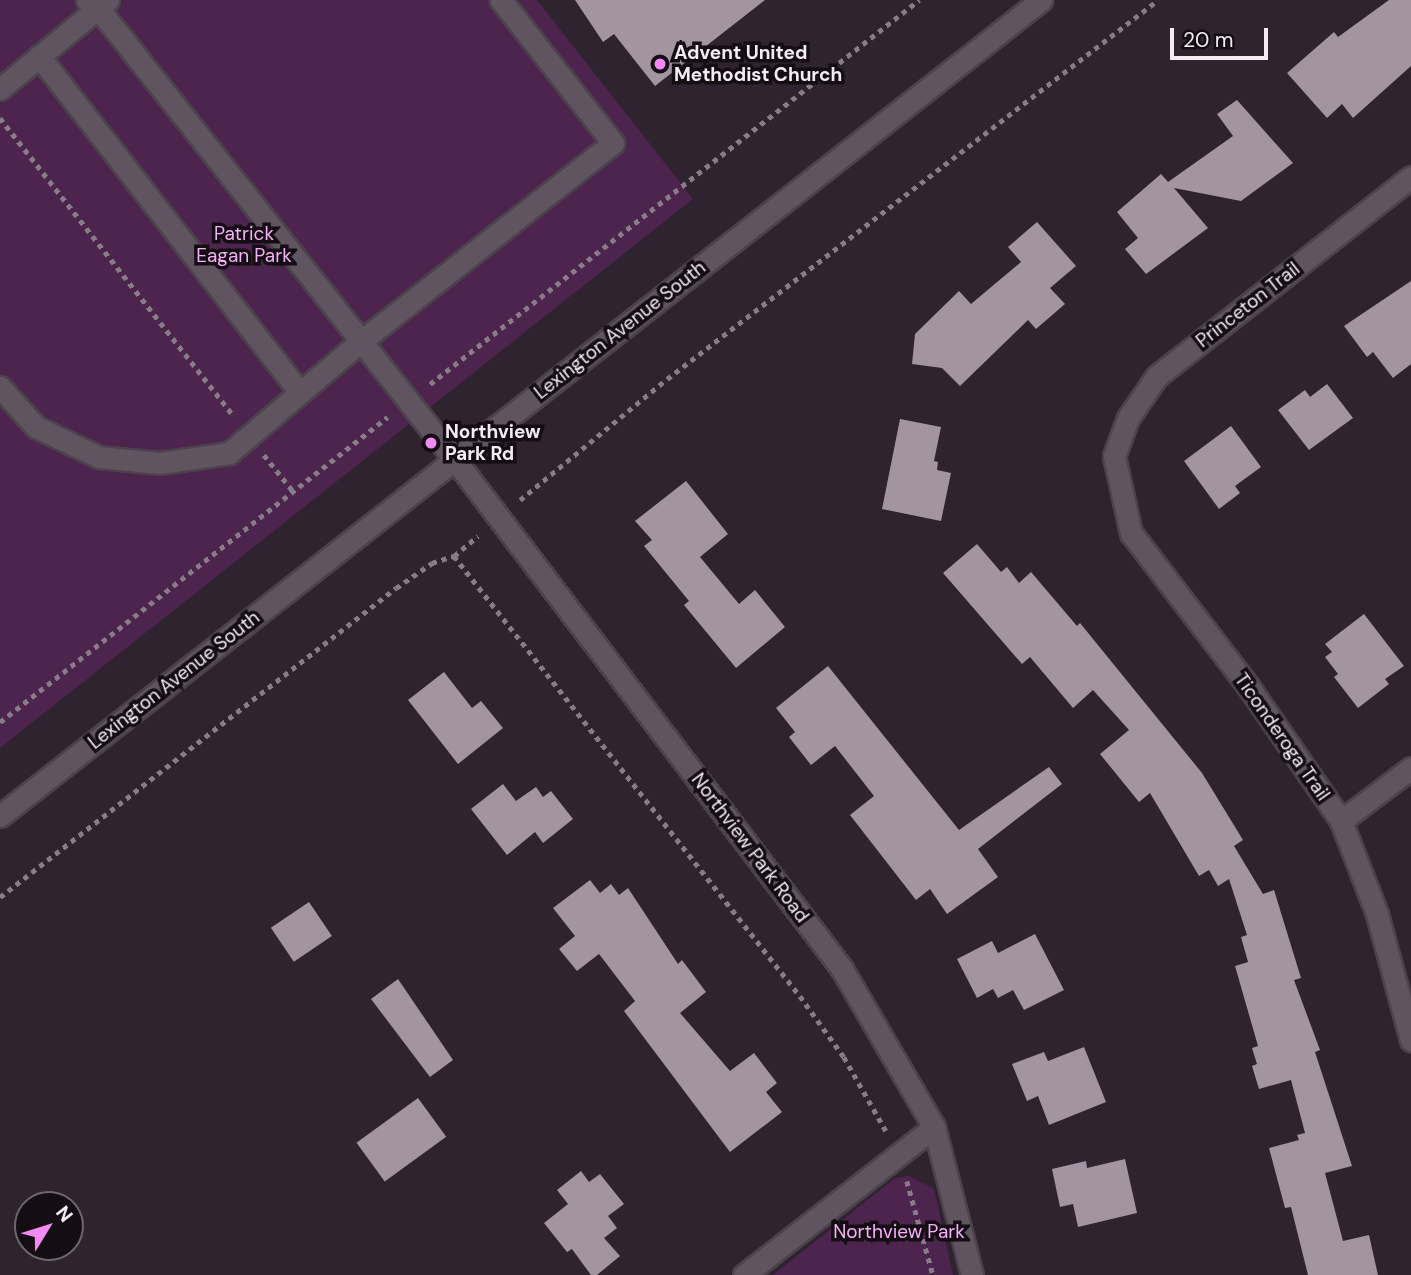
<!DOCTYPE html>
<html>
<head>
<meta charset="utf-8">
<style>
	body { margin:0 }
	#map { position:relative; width:1411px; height:1275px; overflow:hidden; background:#2f232f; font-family:"DM Sans",sans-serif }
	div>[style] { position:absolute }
	.green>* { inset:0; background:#4d244d }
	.building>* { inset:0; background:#a394a2; transform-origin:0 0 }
	.path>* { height:4.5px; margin-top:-2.25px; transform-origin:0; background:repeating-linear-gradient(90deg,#877c87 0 5px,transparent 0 10px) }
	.roads { filter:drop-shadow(2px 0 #4c424c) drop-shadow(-2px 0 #4c424c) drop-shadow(0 2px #4c424c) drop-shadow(0 -2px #4c424c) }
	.minor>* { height:21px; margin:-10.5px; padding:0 10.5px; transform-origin:10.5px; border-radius:10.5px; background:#615461 }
	.dots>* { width:19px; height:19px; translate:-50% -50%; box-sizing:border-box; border:4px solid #140e14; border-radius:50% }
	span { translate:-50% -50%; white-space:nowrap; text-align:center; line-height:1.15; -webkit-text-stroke:7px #140e14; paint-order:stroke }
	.poi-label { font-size:19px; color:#f4ebf3; font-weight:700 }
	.left { translate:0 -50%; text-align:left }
	.park-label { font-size:19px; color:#f7b2f7 }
	.street-label { font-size:19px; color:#f4ebf3 }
	.north { position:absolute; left:14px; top:1191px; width:70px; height:70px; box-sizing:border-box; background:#140e14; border:2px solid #6e666d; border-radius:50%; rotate:52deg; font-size:19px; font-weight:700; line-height:28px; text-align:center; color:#f4ebf3 }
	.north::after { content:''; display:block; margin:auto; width:24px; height:32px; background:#f28af3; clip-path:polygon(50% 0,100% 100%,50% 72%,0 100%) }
	.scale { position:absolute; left:1170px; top:28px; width:98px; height:32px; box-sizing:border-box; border:4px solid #f4ebf3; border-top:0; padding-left:9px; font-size:21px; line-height:24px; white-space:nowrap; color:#f4ebf3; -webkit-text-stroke:5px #140e14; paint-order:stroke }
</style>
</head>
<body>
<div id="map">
	<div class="green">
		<div style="clip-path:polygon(0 0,537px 0,693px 199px,0 748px)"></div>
		<div style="clip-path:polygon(909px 1176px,934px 1189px,953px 1275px,773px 1275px,895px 1178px)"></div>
	</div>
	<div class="building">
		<div style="clip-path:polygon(575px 0,765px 0,655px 86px,614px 34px,603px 42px)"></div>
		<div style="clip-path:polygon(1389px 0,1411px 0,1411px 66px,1353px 118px,1342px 104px,1327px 118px,1287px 73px,1334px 32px,1338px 37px)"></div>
		<div style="clip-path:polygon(1237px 100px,1293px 163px,1241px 201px,1174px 188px,1208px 228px,1146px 274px,1125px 249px,1138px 238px,1117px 212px,1161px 174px,1168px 182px,1233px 136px,1217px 114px)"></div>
		<div style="clip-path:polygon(1037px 222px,1076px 266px,1050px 288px,1065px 304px,1036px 329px,1028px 320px,960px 386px,942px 368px,912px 364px,915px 334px,959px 291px,971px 304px,1021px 262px,1008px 247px)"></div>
		<div style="clip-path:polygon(1411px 281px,1411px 364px,1393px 378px,1373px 352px,1367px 357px,1344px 326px)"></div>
		<div style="clip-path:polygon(1327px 384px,1353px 418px,1309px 450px,1278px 410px,1305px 390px,1310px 397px)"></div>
		<div style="clip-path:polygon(900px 419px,941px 427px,934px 461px,938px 462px,937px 470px,951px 473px,941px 521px,882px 509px)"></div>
		<div style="clip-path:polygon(1231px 426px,1261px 467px,1235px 486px,1240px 493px,1219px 509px,1184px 461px)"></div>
		<div style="clip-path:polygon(686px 481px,728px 534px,700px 557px,739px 604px,755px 590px,785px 627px,736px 668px,684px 605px,689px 601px,644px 546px,652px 540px,635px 521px)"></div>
		<div style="clip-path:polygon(977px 544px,1001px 572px,1007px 567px,1019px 583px,1031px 572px,1077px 626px,1080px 623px,1202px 773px,1243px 840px,1234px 846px,1263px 894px,1274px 890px,1301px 978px,1294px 980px,1320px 1050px,1315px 1052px,1352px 1166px,1325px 1173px,1343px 1241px,1369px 1235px,1378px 1275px,1308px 1275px,1291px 1207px,1285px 1208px,1269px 1148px,1299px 1140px,1297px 1135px,1305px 1133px,1291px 1080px,1259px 1089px,1252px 1066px,1257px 1064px,1252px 1048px,1258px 1046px,1235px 966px,1248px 962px,1241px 937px,1247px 935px,1229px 879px,1218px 886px,1209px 870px,1199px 876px,1150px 793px,1139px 802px,1100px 754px,1129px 730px,1093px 690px,1073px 708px,1030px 657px,1022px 664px,943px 573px)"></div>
		<div style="clip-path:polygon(1364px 614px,1404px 666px,1385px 679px,1389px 684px,1358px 708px,1334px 677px,1338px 674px,1325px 657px,1332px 652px,1325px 644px)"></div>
		<div style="clip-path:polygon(828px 666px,959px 830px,1049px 767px,1062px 784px,978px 849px,998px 877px,947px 914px,930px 889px,916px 900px,850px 815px,874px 796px,835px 746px,811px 765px,789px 737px,795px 732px,776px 708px)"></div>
		<div style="clip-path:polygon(444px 672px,472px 708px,481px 701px,503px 728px,458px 764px,408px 700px)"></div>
		<div style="clip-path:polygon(503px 784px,516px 801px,536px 787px,543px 797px,551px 791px,573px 819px,543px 843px,535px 832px,507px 855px,471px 809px)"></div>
		<div style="clip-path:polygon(590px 880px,600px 893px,611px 884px,619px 895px,628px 888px,678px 964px,682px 960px,706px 992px,680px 1013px,730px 1071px,754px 1053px,777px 1083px,766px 1092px,782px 1112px,730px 1152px,624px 1011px,635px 1001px,599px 954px,577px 971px,559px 949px,575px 936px,553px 908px)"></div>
		<div style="left:309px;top:902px;width:41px;height:46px;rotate:56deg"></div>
		<div style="clip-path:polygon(1035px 934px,1064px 990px,1024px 1010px,1013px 990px,998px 998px,993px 989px,977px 998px,957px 959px,992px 941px,998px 953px)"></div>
		<div style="clip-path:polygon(398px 979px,453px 1060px,430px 1077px,371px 999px)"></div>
		<div style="clip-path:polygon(1084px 1047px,1106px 1102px,1049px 1125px,1038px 1096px,1027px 1101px,1012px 1064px,1044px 1052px,1048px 1061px)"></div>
		<div style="left:418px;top:1098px;width:48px;height:76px;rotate:54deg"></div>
		<div style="clip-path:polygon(1125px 1159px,1137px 1213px,1078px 1227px,1073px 1204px,1060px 1207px,1052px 1169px,1086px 1161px,1087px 1168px)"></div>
		<div style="clip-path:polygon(581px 1171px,589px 1182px,600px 1174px,624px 1204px,608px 1216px,617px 1228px,604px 1238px,620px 1256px,597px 1275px,591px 1275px,572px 1249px,567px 1252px,544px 1223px,568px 1204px,557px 1190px)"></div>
	</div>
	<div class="path">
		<div style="left:0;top:118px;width:377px;rotate:51.9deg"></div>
		<div style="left:430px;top:384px;width:622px;rotate:-38.14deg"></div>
		<div style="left:264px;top:455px;width:46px;rotate:51.1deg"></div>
		<div style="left:520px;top:500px;width:190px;rotate:-39.5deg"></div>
		<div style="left:667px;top:379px;width:620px;rotate:-37.66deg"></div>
		<div style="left:454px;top:556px;width:560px;rotate:51.82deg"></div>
		<div style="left:800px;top:996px;width:75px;rotate:54.2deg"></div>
		<div style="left:844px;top:1057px;width:85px;rotate:60.4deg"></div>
		<div style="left:0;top:722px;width:493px;rotate:-38.2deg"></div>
		<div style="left:0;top:897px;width:502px;rotate:-37.97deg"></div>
		<div style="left:396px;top:588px;width:44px;rotate:-34.8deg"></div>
		<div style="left:432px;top:563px;width:23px;rotate:-18deg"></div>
		<div style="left:454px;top:556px;width:31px;rotate:-40deg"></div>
		<div style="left:907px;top:1181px;width:98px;rotate:74.5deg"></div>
	</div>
	<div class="roads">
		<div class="minor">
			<div style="left:108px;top:0;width:13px;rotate:141deg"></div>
			<div style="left:98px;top:8px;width:576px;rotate:51.7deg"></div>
			<div style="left:455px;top:460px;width:639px;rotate:52.75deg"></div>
			<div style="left:842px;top:969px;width:183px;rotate:59.8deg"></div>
			<div style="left:934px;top:1127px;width:153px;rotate:75.6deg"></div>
			<div style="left:39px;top:56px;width:425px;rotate:52.2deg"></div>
			<div style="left:0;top:89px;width:127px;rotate:-39.6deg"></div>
			<div style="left:98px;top:8px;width:14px;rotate:-144deg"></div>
			<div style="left:1411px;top:177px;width:323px;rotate:141.9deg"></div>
			<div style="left:1157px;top:376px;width:51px;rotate:124.6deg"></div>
			<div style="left:1128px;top:418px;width:40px;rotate:110.2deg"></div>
			<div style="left:1114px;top:456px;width:79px;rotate:77.6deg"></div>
			<div style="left:1131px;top:533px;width:193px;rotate:52.6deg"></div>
			<div style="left:1248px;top:686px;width:164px;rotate:55.4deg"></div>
			<div style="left:1341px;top:821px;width:100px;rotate:68.8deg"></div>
			<div style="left:1377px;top:914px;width:131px;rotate:74.9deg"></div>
			<div style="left:0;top:387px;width:54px;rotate:48deg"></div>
			<div style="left:36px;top:427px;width:70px;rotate:25.5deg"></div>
			<div style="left:99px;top:457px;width:61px;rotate:5.6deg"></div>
			<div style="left:160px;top:463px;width:70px;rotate:-8.2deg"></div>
			<div style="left:229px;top:453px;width:172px;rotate:-40.3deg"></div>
			<div style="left:360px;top:342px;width:322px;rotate:-38.2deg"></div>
			<div style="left:613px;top:143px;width:182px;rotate:-128.1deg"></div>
			<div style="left:0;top:816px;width:1323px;rotate:-38.09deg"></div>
			<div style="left:1341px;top:821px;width:88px;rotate:-37.1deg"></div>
			<div style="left:744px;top:1275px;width:241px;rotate:-37.9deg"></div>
		</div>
	</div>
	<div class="dots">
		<div style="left:660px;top:64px;background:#f28af3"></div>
		<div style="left:431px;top:443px;background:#f28af3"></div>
	</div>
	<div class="poi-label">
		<span class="left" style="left:674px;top:64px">Advent United<br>Methodist Church</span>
		<span class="left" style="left:445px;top:443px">Northview<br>Park Rd</span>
	</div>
	<div class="park-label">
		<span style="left:244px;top:245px">Patrick<br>Eagan Park</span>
		<span style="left:899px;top:1232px">Northview Park</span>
	</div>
	<div class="street-label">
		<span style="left:1248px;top:305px;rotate:-38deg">Princeton Trail</span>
		<span style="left:620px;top:330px;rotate:-38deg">Lexington Avenue South</span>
		<span style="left:174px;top:680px;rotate:-38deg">Lexington Avenue South</span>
		<span style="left:1282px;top:737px;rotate:55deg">Ticonderoga Trail</span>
		<span style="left:750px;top:848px;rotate:53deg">Northview Park Road</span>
	</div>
	<div class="north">N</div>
	<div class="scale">20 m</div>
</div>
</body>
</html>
